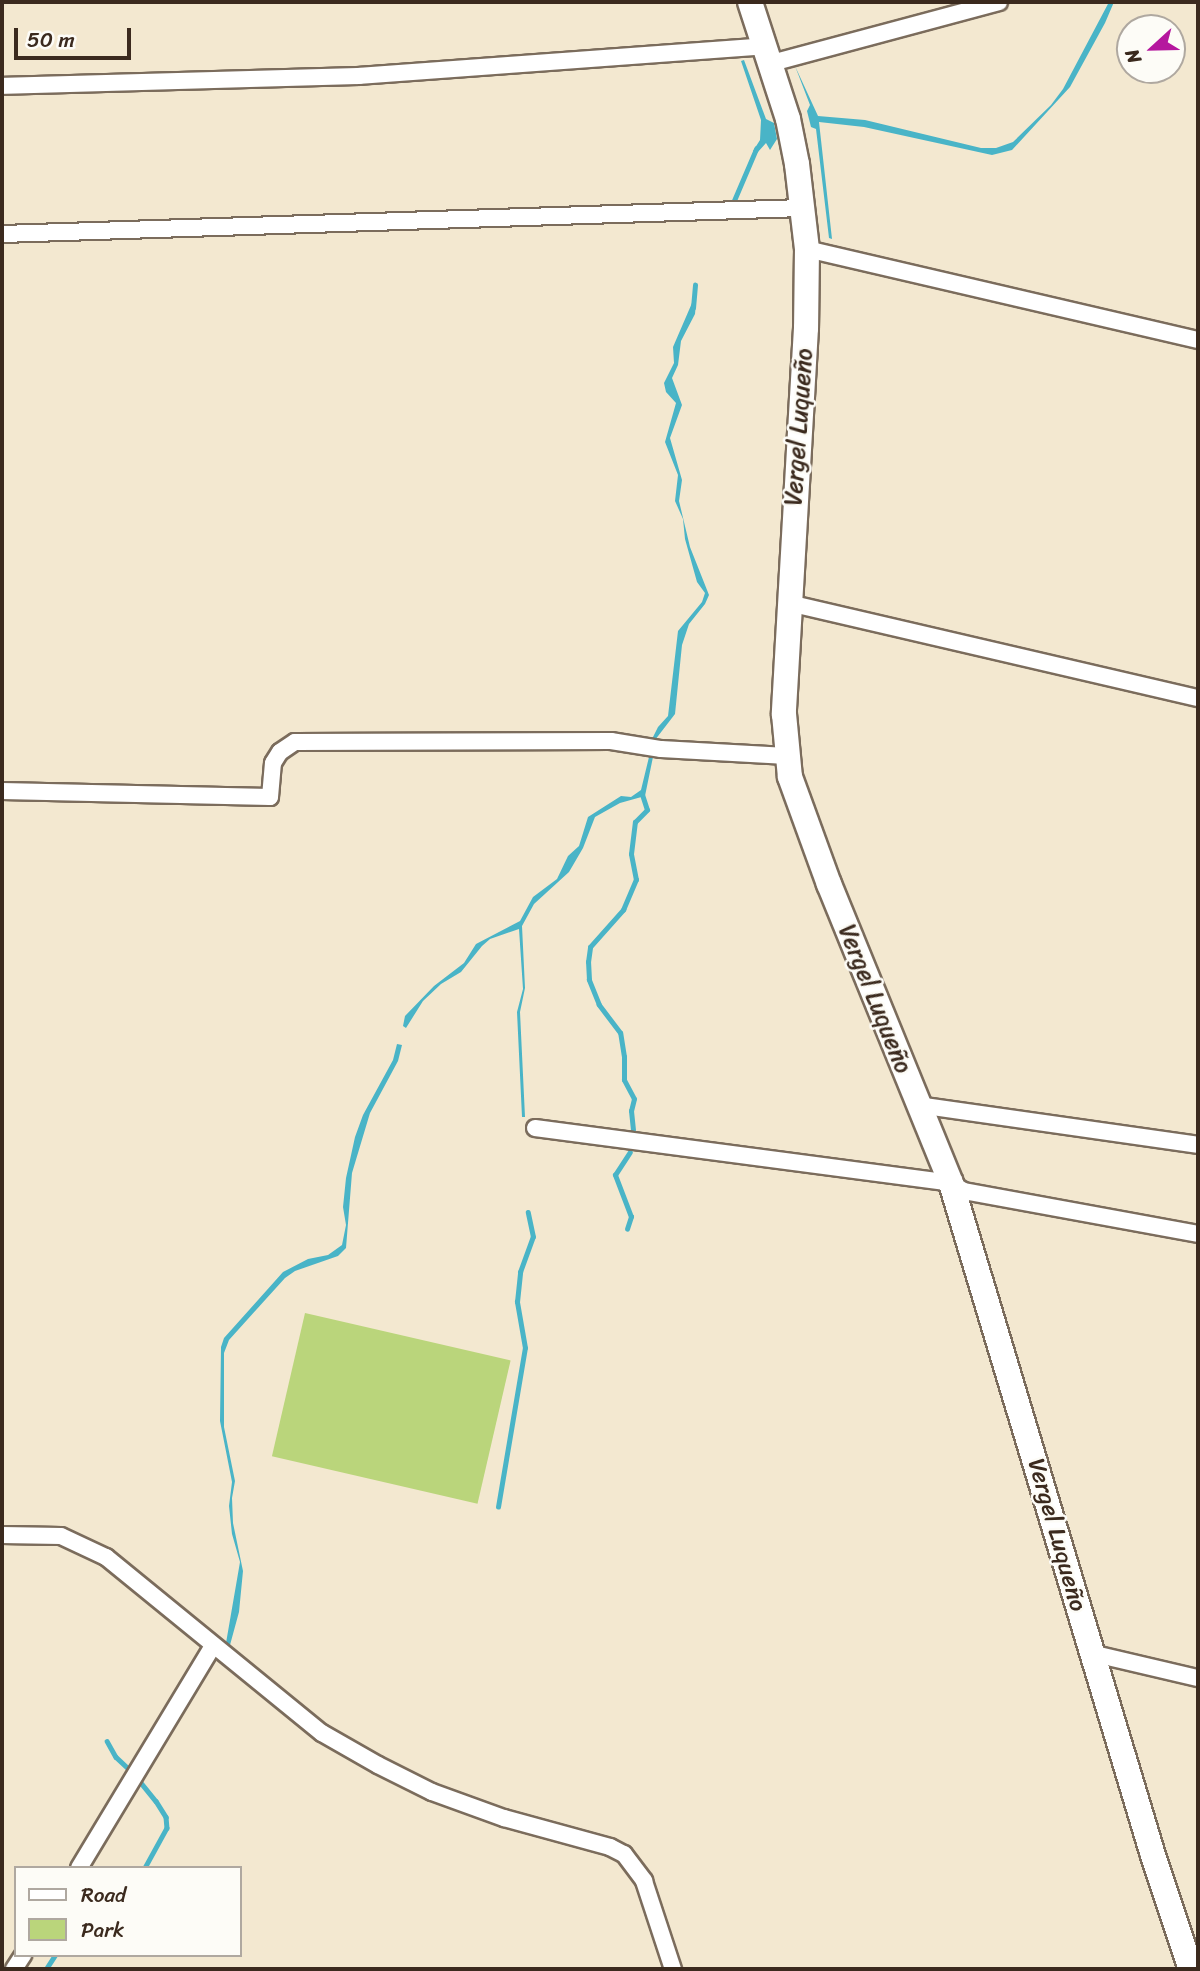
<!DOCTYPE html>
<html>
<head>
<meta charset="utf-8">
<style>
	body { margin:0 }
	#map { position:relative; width:1200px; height:1971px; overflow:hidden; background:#f3e8d0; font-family:Sriracha,sans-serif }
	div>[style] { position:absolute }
	.green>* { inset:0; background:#bad57b; transform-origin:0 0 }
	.water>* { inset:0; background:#49b4c7 }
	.stream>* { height:4.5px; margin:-2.25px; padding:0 2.25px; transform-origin:2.25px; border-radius:2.25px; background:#49b4c7 }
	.roads { filter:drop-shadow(2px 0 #7b6c5c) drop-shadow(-2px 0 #7b6c5c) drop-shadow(0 2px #7b6c5c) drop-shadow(0 -2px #7b6c5c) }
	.minor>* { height:16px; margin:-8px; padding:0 8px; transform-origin:8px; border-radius:8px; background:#fff }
	.primary>* { height:24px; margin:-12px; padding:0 12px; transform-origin:12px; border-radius:12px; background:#fff }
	span { translate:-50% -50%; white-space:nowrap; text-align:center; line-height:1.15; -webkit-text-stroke:5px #fdfcf7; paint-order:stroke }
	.street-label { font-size:24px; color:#3b2a1e }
	.frame { position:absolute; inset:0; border:4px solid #3b2a1e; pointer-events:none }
	.legend { position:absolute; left:14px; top:1866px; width:228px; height:91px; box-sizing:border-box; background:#fdfcf7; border:2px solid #afa8a0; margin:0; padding:9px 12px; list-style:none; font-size:21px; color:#3b2a1e }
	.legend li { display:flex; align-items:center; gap:14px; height:35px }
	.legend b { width:35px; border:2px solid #afa8a0 }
	.north { position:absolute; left:1116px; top:14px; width:70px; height:70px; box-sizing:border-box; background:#fdfcf7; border:2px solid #afa8a0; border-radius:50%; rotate:248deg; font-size:19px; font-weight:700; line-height:28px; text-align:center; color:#3b2a1e }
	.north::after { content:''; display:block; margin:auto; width:24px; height:32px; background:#b5179e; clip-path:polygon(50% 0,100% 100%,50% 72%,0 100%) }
	.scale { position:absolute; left:14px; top:28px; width:117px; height:32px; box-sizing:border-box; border:4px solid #3b2a1e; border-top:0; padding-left:9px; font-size:21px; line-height:24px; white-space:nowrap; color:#3b2a1e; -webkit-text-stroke:5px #fdfcf7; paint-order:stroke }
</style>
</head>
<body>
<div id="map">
	<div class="green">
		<div style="left:305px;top:1313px;width:211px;height:147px;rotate:13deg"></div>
	</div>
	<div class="water">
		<div style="clip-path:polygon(1109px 2px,1114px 2px,1105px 23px,1070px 87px,1012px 150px,992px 155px,864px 127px,819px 122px,832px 239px,829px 238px,816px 129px,811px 127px,807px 111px,810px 105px,795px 66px,818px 116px,865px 120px,981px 148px,996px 148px,1013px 142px,1051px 105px,1063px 89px)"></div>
		<div style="clip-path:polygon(744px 60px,766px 119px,774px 123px,777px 139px,770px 150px,766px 143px,757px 153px,753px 151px,760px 140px,761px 120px,741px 61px)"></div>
		<div style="clip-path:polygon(692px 303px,696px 303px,695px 314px,681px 341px,678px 365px,672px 378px,682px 405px,670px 438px,682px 480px,679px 501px,690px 547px,709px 595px,705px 604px,689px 624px,682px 645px,675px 714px,655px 740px,652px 739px,658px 727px,668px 716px,678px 631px,702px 602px,705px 593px,697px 582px,685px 539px,683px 519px,675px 501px,678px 475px,665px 442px,676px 403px,666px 392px,664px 383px,674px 363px,673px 347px)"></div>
		<div style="clip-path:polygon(649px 757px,653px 757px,645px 796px,620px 803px,595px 817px,583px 848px,569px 872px,534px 904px,522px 926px,525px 988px,520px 1012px,525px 1117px,522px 1117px,517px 1012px,523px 989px,519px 929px,490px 939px,482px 946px,461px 972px,441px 984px,423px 1001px,406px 1028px,403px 1026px,405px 1016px,434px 986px,464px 963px,476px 944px,520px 921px,533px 897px,557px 879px,568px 856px,579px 846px,588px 817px,621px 796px,631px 797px,641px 790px)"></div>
		<div style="clip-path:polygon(397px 1044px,402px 1045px,398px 1061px,370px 1113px,352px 1173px,346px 1248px,338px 1256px,295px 1271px,285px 1278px,229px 1340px,224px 1353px,224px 1427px,235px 1481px,232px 1498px,233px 1523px,243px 1571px,239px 1612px,230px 1645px,226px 1643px,240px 1562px,232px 1534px,229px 1506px,232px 1482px,220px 1421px,221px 1347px,224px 1338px,283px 1272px,308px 1259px,328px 1255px,342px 1245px,346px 1225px,343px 1207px,346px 1178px,355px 1137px,363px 1115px,393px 1060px)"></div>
	</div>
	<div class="stream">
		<div style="left:733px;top:203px;width:59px;rotate:-66.9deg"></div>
		<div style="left:693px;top:308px;width:23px;rotate:-85deg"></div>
		<div style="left:633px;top:1130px;width:19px;rotate:-96deg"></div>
		<div style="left:631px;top:1111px;width:12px;rotate:-76deg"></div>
		<div style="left:634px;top:1099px;width:21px;rotate:-118deg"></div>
		<div style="left:624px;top:1080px;width:23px;rotate:-90deg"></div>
		<div style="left:624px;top:1057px;width:24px;rotate:-99deg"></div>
		<div style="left:620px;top:1033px;width:35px;rotate:-127deg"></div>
		<div style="left:599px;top:1005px;width:27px;rotate:-112deg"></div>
		<div style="left:589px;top:980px;width:18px;rotate:-93deg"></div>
		<div style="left:588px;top:962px;width:15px;rotate:-82deg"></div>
		<div style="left:590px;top:947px;width:50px;rotate:-48.3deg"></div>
		<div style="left:623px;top:910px;width:33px;rotate:-67deg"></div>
		<div style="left:636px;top:880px;width:26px;rotate:-101deg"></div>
		<div style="left:631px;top:854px;width:32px;rotate:-83deg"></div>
		<div style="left:635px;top:822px;width:17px;rotate:-45deg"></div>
		<div style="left:647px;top:810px;width:16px;rotate:-108deg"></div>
		<div style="left:627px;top:1229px;width:13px;rotate:-72deg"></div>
		<div style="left:631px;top:1217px;width:45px;rotate:-110.9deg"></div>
		<div style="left:615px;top:1175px;width:27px;rotate:-57deg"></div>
		<div style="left:498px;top:1507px;width:161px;rotate:-80.4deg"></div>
		<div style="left:525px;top:1348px;width:47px;rotate:-99.9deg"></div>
		<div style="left:517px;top:1302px;width:30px;rotate:-84deg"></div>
		<div style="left:520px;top:1272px;width:37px;rotate:-70deg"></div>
		<div style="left:533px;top:1237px;width:25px;rotate:-102deg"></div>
		<div style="left:107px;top:1741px;width:18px;rotate:61deg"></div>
		<div style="left:116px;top:1757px;width:22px;rotate:43deg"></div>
		<div style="left:138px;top:1779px;width:28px;rotate:51deg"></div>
		<div style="left:156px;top:1801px;width:19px;rotate:58deg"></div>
		<div style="left:166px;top:1817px;width:11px;rotate:85deg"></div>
		<div style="left:167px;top:1828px;width:46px;rotate:118.8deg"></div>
		<div style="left:46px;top:1969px;width:17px;rotate:-57deg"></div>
	</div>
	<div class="roads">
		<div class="minor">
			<div style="left:772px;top:63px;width:235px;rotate:-15deg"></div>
			<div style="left:2px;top:86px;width:357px;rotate:-1.6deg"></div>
			<div style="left:359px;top:76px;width:409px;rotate:-4.2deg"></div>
			<div style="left:2px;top:234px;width:801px;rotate:-1.86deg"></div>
			<div style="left:807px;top:249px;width:401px;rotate:13.1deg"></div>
			<div style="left:789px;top:603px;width:420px;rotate:13.1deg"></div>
			<div style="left:2px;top:791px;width:268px;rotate:1.3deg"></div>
			<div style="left:270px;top:797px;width:34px;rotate:-85deg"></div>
			<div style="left:273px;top:763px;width:13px;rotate:-58deg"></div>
			<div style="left:280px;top:752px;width:18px;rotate:-34deg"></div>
			<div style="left:295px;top:742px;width:316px;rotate:-0.2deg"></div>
			<div style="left:611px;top:741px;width:51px;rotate:9.1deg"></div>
			<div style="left:661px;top:749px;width:126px;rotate:3.2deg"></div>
			<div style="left:918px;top:1105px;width:283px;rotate:8.1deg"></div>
			<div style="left:535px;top:1128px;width:420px;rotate:7.5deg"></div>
			<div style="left:951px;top:1183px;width:15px;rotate:32deg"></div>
			<div style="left:964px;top:1191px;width:238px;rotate:10.4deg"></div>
			<div style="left:2px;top:1535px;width:59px;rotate:1deg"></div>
			<div style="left:61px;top:1536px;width:50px;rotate:25deg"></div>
			<div style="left:106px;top:1557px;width:279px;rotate:39.2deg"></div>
			<div style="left:322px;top:1733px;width:64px;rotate:29.7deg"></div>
			<div style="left:378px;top:1765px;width:60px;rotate:26.6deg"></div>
			<div style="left:432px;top:1792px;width:77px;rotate:19.9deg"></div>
			<div style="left:504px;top:1818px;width:110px;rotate:15.3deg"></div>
			<div style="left:610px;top:1847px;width:16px;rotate:27deg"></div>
			<div style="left:624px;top:1854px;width:34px;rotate:53deg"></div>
			<div style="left:644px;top:1881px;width:93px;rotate:71.8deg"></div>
			<div style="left:1091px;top:1653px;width:110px;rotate:13.2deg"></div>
			<div style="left:79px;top:1868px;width:259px;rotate:-58.9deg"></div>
			<div style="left:14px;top:1969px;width:17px;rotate:-57deg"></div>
		</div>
		<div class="primary">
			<div style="left:750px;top:2px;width:123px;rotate:72deg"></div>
			<div style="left:788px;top:119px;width:46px;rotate:78.7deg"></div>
			<div style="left:797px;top:164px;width:86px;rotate:83.3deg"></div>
			<div style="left:807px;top:249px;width:79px;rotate:90.7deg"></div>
			<div style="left:806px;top:328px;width:387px;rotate:93.3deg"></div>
			<div style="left:784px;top:714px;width:63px;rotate:84.6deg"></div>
			<div style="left:790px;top:777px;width:114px;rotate:70deg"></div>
			<div style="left:829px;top:884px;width:323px;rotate:67.8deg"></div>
			<div style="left:951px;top:1183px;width:695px;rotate:73.28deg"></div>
			<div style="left:1151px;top:1849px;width:126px;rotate:71.6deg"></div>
		</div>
	</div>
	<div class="street-label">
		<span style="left:799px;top:427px;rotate:-86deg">Vergel Luqueño</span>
		<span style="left:875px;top:999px;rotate:68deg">Vergel Luqueño</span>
		<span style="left:1057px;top:1535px;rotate:74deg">Vergel Luqueño</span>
	</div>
	<div class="frame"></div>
	<ul class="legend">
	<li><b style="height:9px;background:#fff"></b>Road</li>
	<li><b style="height:19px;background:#bad57b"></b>Park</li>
	</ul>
	<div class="north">N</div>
	<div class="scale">50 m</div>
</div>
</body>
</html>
